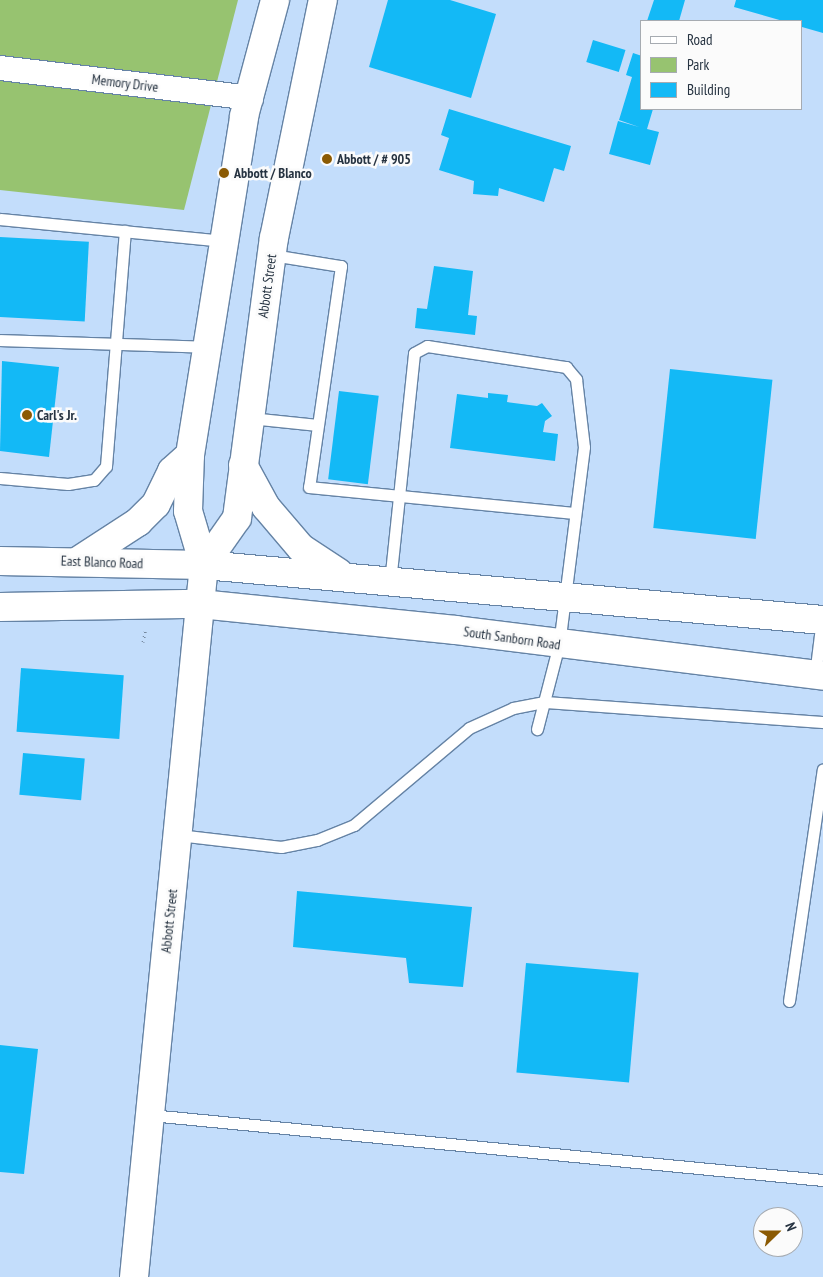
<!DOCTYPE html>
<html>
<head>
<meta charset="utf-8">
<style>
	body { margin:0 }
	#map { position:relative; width:823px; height:1277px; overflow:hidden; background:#c3ddfb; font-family:"PT Sans Narrow",sans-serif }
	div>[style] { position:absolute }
	.green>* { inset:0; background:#97c370 }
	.building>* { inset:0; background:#13b9f6; transform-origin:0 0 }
	.path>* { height:3px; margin-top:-1.5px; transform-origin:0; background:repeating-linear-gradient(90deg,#75889e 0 1px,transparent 0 5px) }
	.roads { filter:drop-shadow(1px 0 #6583a5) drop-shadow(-1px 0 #6583a5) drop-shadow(0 1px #6583a5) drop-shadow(0 -1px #6583a5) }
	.lane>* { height:11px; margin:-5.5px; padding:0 5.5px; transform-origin:5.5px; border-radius:5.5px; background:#fff }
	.street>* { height:24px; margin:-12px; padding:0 12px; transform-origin:12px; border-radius:12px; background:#fff }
	.secondary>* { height:28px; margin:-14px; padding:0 14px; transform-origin:14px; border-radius:14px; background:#fff }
	.highway>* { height:28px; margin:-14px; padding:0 14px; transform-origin:14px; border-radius:14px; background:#fff }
	.dots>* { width:14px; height:14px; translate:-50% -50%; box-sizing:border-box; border:2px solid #fbfbfb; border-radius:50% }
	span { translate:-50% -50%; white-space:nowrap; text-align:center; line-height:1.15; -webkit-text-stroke:5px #fbfbfb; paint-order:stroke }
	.street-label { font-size:14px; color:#263341 }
	.poi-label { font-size:14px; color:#263341; font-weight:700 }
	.left { translate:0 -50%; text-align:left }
	.legend { position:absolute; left:640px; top:20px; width:162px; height:90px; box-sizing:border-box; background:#fbfbfb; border:1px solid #a6abb1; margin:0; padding:6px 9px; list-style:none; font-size:15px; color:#263341 }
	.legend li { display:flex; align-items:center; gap:10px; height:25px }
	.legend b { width:25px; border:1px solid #a6abb1 }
	.north { position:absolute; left:753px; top:1207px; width:50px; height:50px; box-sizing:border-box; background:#fbfbfb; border:1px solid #a6abb1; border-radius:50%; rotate:68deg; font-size:14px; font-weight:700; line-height:20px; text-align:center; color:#263341 }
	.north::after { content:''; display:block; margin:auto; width:18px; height:22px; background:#8b5a03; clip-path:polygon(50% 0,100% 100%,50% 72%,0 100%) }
</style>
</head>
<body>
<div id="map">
	<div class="green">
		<div style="clip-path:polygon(0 0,238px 0,184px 210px,0 190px)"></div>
	</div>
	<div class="building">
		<div style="clip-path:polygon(388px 0,450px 0,496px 14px,471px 98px,369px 67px)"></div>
		<div style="clip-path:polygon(654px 0,685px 0,679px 21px,647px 21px)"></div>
		<div style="clip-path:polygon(736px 0,823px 0,823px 33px,802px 27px,802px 21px,783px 21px,734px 7px)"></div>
		<div style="left:593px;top:40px;width:34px;height:23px;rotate:17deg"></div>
		<div style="clip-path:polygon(633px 53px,642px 56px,642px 109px,653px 109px,647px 129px,659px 132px,650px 165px,609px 154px,618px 121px,639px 127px,619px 120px,632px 77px,626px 75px)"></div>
		<div style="clip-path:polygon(449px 109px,571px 146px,564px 171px,554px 168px,544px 202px,499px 188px,498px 196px,473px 194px,474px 181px,439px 170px,449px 138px,441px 135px)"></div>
		<div style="left:0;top:237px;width:89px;height:80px;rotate:3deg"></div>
		<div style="clip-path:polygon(434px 266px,473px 271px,468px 315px,477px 316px,475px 335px,415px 328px,417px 308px,427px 309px)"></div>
		<div style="clip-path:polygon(2px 361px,59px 367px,49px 457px,0 451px)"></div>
		<div style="left:670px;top:369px;width:103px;height:160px;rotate:6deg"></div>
		<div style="left:339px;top:391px;width:40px;height:89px;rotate:7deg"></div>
		<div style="clip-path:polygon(488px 393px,508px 395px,507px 402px,537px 406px,542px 403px,552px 416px,545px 421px,543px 432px,558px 434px,555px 461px,450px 448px,457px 394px,488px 398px)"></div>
		<div style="left:21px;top:668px;width:103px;height:64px;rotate:4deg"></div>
		<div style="left:23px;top:753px;width:62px;height:42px;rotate:5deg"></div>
		<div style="clip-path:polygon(297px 891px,472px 907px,463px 987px,409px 983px,406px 958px,293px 947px)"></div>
		<div style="left:526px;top:963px;width:113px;height:110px;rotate:5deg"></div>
		<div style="clip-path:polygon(0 1045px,38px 1049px,24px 1174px,0 1172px)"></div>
	</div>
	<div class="path">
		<div style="left:143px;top:642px;width:14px;rotate:-78deg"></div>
	</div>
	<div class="roads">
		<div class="lane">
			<div style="left:0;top:219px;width:225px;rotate:5.6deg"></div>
			<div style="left:272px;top:255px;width:70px;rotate:9.1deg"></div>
			<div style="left:341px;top:266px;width:223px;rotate:98.2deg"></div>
			<div style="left:309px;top:487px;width:266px;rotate:5.6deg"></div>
			<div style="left:0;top:340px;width:207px;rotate:1.9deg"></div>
			<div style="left:250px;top:418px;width:68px;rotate:5.9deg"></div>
			<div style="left:0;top:478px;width:68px;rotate:5deg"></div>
			<div style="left:68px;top:484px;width:26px;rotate:-9deg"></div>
			<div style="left:94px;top:480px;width:18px;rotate:-49deg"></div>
			<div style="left:106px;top:466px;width:236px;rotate:-85.4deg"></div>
			<div style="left:390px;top:582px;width:230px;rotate:-84deg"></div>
			<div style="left:414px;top:353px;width:15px;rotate:-28deg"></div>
			<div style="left:427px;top:346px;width:141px;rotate:8.6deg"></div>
			<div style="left:566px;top:367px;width:16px;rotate:50deg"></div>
			<div style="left:576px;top:379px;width:68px;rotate:83.3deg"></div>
			<div style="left:584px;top:447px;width:199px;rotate:97.2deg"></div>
			<div style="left:559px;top:644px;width:88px;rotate:104.5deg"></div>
			<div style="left:815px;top:675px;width:56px;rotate:-82.9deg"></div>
			<div style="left:178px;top:835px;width:104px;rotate:6.6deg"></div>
			<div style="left:281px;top:847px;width:37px;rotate:-11deg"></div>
			<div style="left:317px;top:840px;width:40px;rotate:-22deg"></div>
			<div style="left:354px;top:825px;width:150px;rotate:-40.1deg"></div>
			<div style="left:469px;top:728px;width:48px;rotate:-24.4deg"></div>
			<div style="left:513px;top:708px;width:32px;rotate:-11deg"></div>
			<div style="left:544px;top:702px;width:280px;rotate:4.1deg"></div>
			<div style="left:789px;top:1001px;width:234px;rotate:-81.7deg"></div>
			<div style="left:150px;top:1115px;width:676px;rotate:5.52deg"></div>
		</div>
		<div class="street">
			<div style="left:0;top:68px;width:253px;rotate:6.8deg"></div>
		</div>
		<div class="secondary">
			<div style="left:204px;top:565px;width:57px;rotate:-54.9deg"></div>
			<div style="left:237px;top:518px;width:282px;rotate:-82.5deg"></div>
			<div style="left:274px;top:238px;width:243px;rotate:-78.4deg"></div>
			<div style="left:134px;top:1277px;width:715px;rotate:-84.39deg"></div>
			<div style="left:204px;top:565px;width:56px;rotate:-106.5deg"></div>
			<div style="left:188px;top:511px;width:56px;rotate:-88deg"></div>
			<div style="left:190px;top:455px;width:343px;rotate:-80.9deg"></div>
			<div style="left:244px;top:116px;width:120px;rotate:-75deg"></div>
		</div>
		<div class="highway">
			<div style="left:243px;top:465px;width:48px;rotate:61.3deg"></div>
			<div style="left:266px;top:507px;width:54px;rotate:49.5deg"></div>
			<div style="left:301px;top:548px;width:45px;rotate:33.3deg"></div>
			<div style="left:0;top:561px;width:204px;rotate:1.1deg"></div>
			<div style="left:204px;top:565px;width:621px;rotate:5.08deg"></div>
			<div style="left:78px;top:561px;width:72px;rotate:-33deg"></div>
			<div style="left:138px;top:522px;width:25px;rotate:-45deg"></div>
			<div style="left:156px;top:504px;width:37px;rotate:-64deg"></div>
			<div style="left:172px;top:471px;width:24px;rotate:-42deg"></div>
			<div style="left:0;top:607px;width:200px;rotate:-0.9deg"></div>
			<div style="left:200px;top:604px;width:257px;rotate:5.8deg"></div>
			<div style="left:456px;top:630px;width:370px;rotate:7.1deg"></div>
		</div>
	</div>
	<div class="dots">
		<div style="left:327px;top:159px;background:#8b5a03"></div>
		<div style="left:224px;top:173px;background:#8b5a03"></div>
		<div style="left:27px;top:415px;background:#8b5a03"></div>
	</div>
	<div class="street-label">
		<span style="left:125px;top:83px;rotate:7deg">Memory Drive</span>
		<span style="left:267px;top:286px;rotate:-82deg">Abbott Street</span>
		<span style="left:102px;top:562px;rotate:2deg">East Blanco Road</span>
		<span style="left:512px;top:638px;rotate:8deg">South Sanborn Road</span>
		<span style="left:169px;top:921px;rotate:-84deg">Abbott Street</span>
	</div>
	<div class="poi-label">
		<span class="left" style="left:337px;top:159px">Abbott / # 905</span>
		<span class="left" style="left:234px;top:173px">Abbott / Blanco</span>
		<span class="left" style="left:37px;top:415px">Carl's Jr.</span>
	</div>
	<ul class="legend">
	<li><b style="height:6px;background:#fff"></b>Road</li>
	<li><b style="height:14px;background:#97c370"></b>Park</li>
	<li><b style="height:14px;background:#13b9f6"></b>Building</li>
	</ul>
	<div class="north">N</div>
</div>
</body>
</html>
